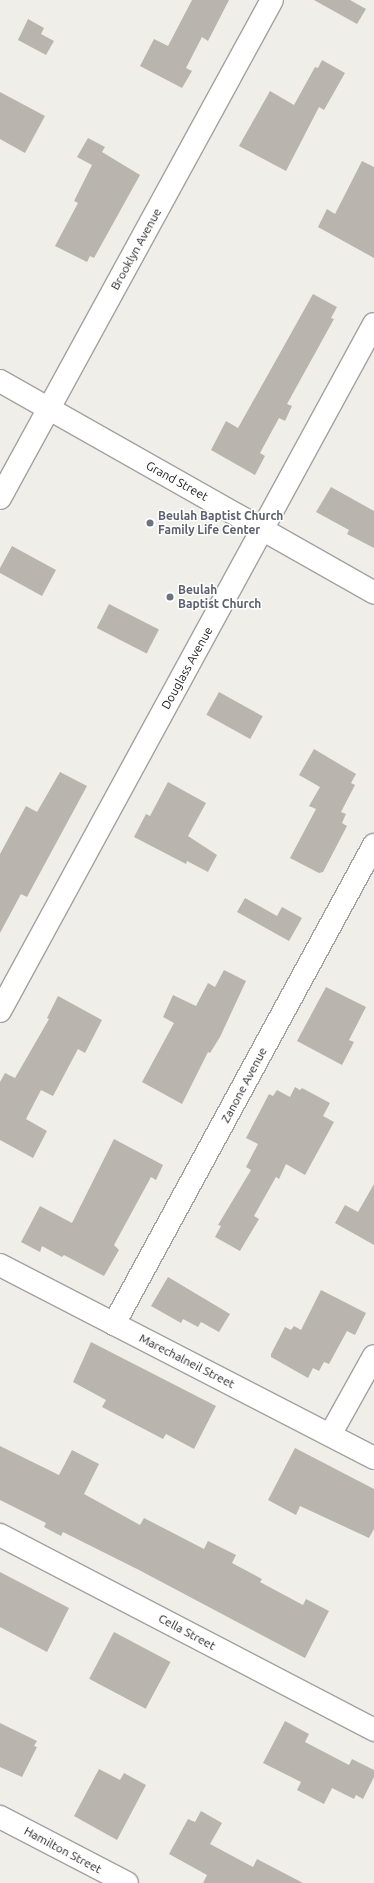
<!DOCTYPE html>
<html>
<head>
<meta charset="utf-8">
<style>
	body { margin:0 }
	#map { position:relative; width:374px; height:1883px; overflow:hidden; background:#f0eee8; font-family:Ubuntu,sans-serif }
	div>[style] { position:absolute }
	.building>* { inset:0; background:#bab4ae; transform-origin:0 0 }
	.roads { filter:drop-shadow(1px 0 #a2a2a2) drop-shadow(-1px 0 #a2a2a2) drop-shadow(0 1px #a2a2a2) drop-shadow(0 -1px #a2a2a2) }
	.street>* { height:22px; margin:-11px; padding:0 11px; transform-origin:11px; border-radius:11px; background:#fff }
	.dots>* { width:11px; height:11px; translate:-50% -50%; box-sizing:border-box; border:2px solid #fff; border-radius:50% }
	span { translate:-50% -50%; white-space:nowrap; text-align:center; line-height:1.15; -webkit-text-stroke:3px #fff; paint-order:stroke }
	.street-label { font-size:12px; color:#212121 }
	.worship-label { font-size:12px; color:#5b616d; font-weight:700 }
	.left { translate:0 -50%; text-align:left }
</style>
</head>
<body>
<div id="map">
	<div class="building">
		<div style="clip-path:polygon(192px 0,229px 0,208px 41px,202px 37px,186px 68px,192px 71px,182px 88px,140px 66px,154px 39px,168px 46px)"></div>
		<div style="clip-path:polygon(314px 0,350px 0,366px 9px,357px 24px)"></div>
		<div style="clip-path:polygon(28px 19px,44px 28px,41px 34px,54px 41px,46px 55px,18px 40px)"></div>
		<div style="clip-path:polygon(322px 60px,345px 73px,324px 110px,319px 107px,286px 171px,239px 146px,270px 91px,294px 105px,315px 67px,318px 68px)"></div>
		<div style="clip-path:polygon(0 92px,45px 116px,25px 153px,0 139px)"></div>
		<div style="clip-path:polygon(88px 138px,105px 147px,102px 152px,140px 175px,94px 258px,90px 256px,87px 262px,55px 246px,78px 203px,74px 201px,92px 165px,77px 157px)"></div>
		<div style="clip-path:polygon(362px 161px,374px 167px,374px 258px,318px 227px,327px 209px,335px 214px)"></div>
		<div style="clip-path:polygon(313px 294px,337px 307px,331px 318px,334px 319px,287px 404px,292px 406px,285px 421px,279px 418px,260px 453px,265px 456px,255px 475px,211px 450px,226px 421px,238px 428px)"></div>
		<div style="clip-path:polygon(331px 487px,374px 511px,374px 548px,347px 534px,349px 530px,316px 512px)"></div>
		<div style="clip-path:polygon(12px 546px,56px 570px,42px 596px,0 573px,0 568px)"></div>
		<div style="left:109px;top:604px;width:56px;height:27px;rotate:27deg"></div>
		<div style="left:219px;top:692px;width:50px;height:26px;rotate:29deg"></div>
		<div style="clip-path:polygon(314px 749px,356px 774px,351px 783px,355px 785px,341px 812px,346px 814px,342px 823px,347px 826px,323px 872px,319px 873px,290px 858px,316px 809px,309px 806px,320px 787px,299px 775px)"></div>
		<div style="clip-path:polygon(60px 772px,87px 786px,27px 897px,21px 894px,0 933px,0 854px,26px 806px,37px 812px)"></div>
		<div style="clip-path:polygon(168px 782px,206px 803px,188px 836px,217px 855px,208px 872px,187px 861px,186px 864px,134px 837px,146px 814px,150px 816px)"></div>
		<div style="clip-path:polygon(245px 898px,277px 916px,282px 907px,302px 918px,289px 941px,237px 912px)"></div>
		<div style="clip-path:polygon(224px 970px,246px 981px,220px 1037px,210px 1053px,208px 1052px,182px 1104px,142px 1082px,174px 1023px,163px 1017px,173px 995px,196px 1006px,208px 983px,215px 987px)"></div>
		<div style="clip-path:polygon(326px 987px,366px 1007px,349px 1040px,354px 1042px,342px 1065px,297px 1041px)"></div>
		<div style="clip-path:polygon(58px 996px,102px 1020px,85px 1053px,78px 1049px,53px 1096px,41px 1090px,26px 1119px,47px 1131px,33px 1158px,0 1140px,0 1082px,5px 1073px,15px 1078px,49px 1019px,47px 1018px)"></div>
		<div style="clip-path:polygon(295px 1087px,300px 1090px,302px 1088px,330px 1103px,323px 1116px,334px 1122px,305px 1175px,286px 1164px,279px 1179px,276px 1177px,254px 1216px,259px 1219px,240px 1251px,215px 1237px,221px 1226px,218px 1225px,251px 1170px,246px 1167px,258px 1144px,246px 1138px,269px 1094px,273px 1096px,277px 1090px,290px 1097px)"></div>
		<div style="clip-path:polygon(114px 1139px,163px 1165px,156px 1180px,151px 1177px,114px 1245px,119px 1250px,104px 1276px,64px 1255px,62px 1257px,42px 1246px,40px 1252px,21px 1242px,40px 1206px,72px 1223px)"></div>
		<div style="clip-path:polygon(374px 1184px,374px 1245px,335px 1223px,345px 1205px,358px 1212px)"></div>
		<div style="clip-path:polygon(168px 1277px,230px 1314px,219px 1332px,201px 1322px,198px 1327px,183px 1319px,181px 1323px,151px 1306px)"></div>
		<div style="clip-path:polygon(321px 1290px,366px 1313px,355px 1335px,347px 1331px,329px 1364px,324px 1362px,319px 1371px,313px 1368px,308px 1378px,271px 1357px,271px 1354px,285px 1327px,291px 1330px,294px 1326px,301px 1330px)"></div>
		<div style="clip-path:polygon(91px 1342px,216px 1406px,194px 1449px,166px 1434px,163px 1439px,102px 1407px,106px 1400px,73px 1382px)"></div>
		<div style="clip-path:polygon(0 1446px,59px 1475px,72px 1450px,99px 1464px,84px 1494px,140px 1525px,144px 1518px,204px 1549px,208px 1541px,236px 1555px,232px 1563px,262px 1579px,260px 1582px,303px 1605px,306px 1599px,329px 1611px,305px 1658px,139px 1570px,63px 1532px,61px 1536px,44px 1527px,46px 1523px,0 1500px)"></div>
		<div style="clip-path:polygon(295px 1448px,374px 1489px,374px 1529px,369px 1538px,300px 1506px,296px 1515px,268px 1500px)"></div>
		<div style="clip-path:polygon(0 1572px,69px 1608px,47px 1652px,0 1627px)"></div>
		<div style="left:114px;top:1632px;width:64px;height:53px;rotate:28deg"></div>
		<div style="clip-path:polygon(285px 1721px,309px 1734px,305px 1742px,349px 1765px,352px 1759px,374px 1770px,374px 1777px,363px 1799px,356px 1795px,354px 1799px,332px 1788px,324px 1804px,297px 1790px,301px 1782px,263px 1763px)"></div>
		<div style="clip-path:polygon(0 1723px,37px 1741px,34px 1746px,37px 1747px,22px 1777px,0 1767px)"></div>
		<div style="clip-path:polygon(99px 1769px,120px 1780px,124px 1773px,146px 1785px,117px 1840px,74px 1816px)"></div>
		<div style="clip-path:polygon(201px 1811px,222px 1823px,210px 1844px,253px 1867px,257px 1859px,303px 1883px,203px 1883px,207px 1875px,169px 1854px,188px 1819px,195px 1822px)"></div>
	</div>
	<div class="roads">
		<div class="street">
			<div style="left:0;top:381px;width:430px;rotate:29.5deg"></div>
			<div style="left:0;top:498px;width:567px;rotate:-61.36deg"></div>
			<div style="left:0;top:1011px;width:782px;rotate:-61.44deg"></div>
			<div style="left:0;top:1265px;width:421px;rotate:27.3deg"></div>
			<div style="left:114px;top:1324px;width:545px;rotate:-61.51deg"></div>
			<div style="left:330px;top:1435px;width:90px;rotate:-60.9deg"></div>
			<div style="left:0;top:1535px;width:422px;rotate:27.5deg"></div>
			<div style="left:0;top:1817px;width:143px;rotate:27.5deg"></div>
		</div>
	</div>
	<div class="dots">
		<div style="left:150px;top:523px;background:#6b7280"></div>
		<div style="left:170px;top:597px;background:#6b7280"></div>
	</div>
	<div class="street-label">
		<span style="left:136px;top:249px;rotate:-61deg">Brooklyn Avenue</span>
		<span style="left:177px;top:481px;rotate:29deg">Grand Street</span>
		<span style="left:187px;top:668px;rotate:-61deg">Douglass Avenue</span>
		<span style="left:244px;top:1085px;rotate:-62deg">Zanone Avenue</span>
		<span style="left:187px;top:1361px;rotate:27deg">Marechalneil Street</span>
		<span style="left:187px;top:1632px;rotate:28deg">Cella Street</span>
		<span style="left:63px;top:1850px;rotate:28deg">Hamilton Street</span>
	</div>
	<div class="worship-label">
		<span class="left" style="left:158px;top:523px">Beulah Baptist Church<br>Family Life Center</span>
		<span class="left" style="left:178px;top:597px">Beulah<br>Baptist Church</span>
	</div>
</div>
</body>
</html>
